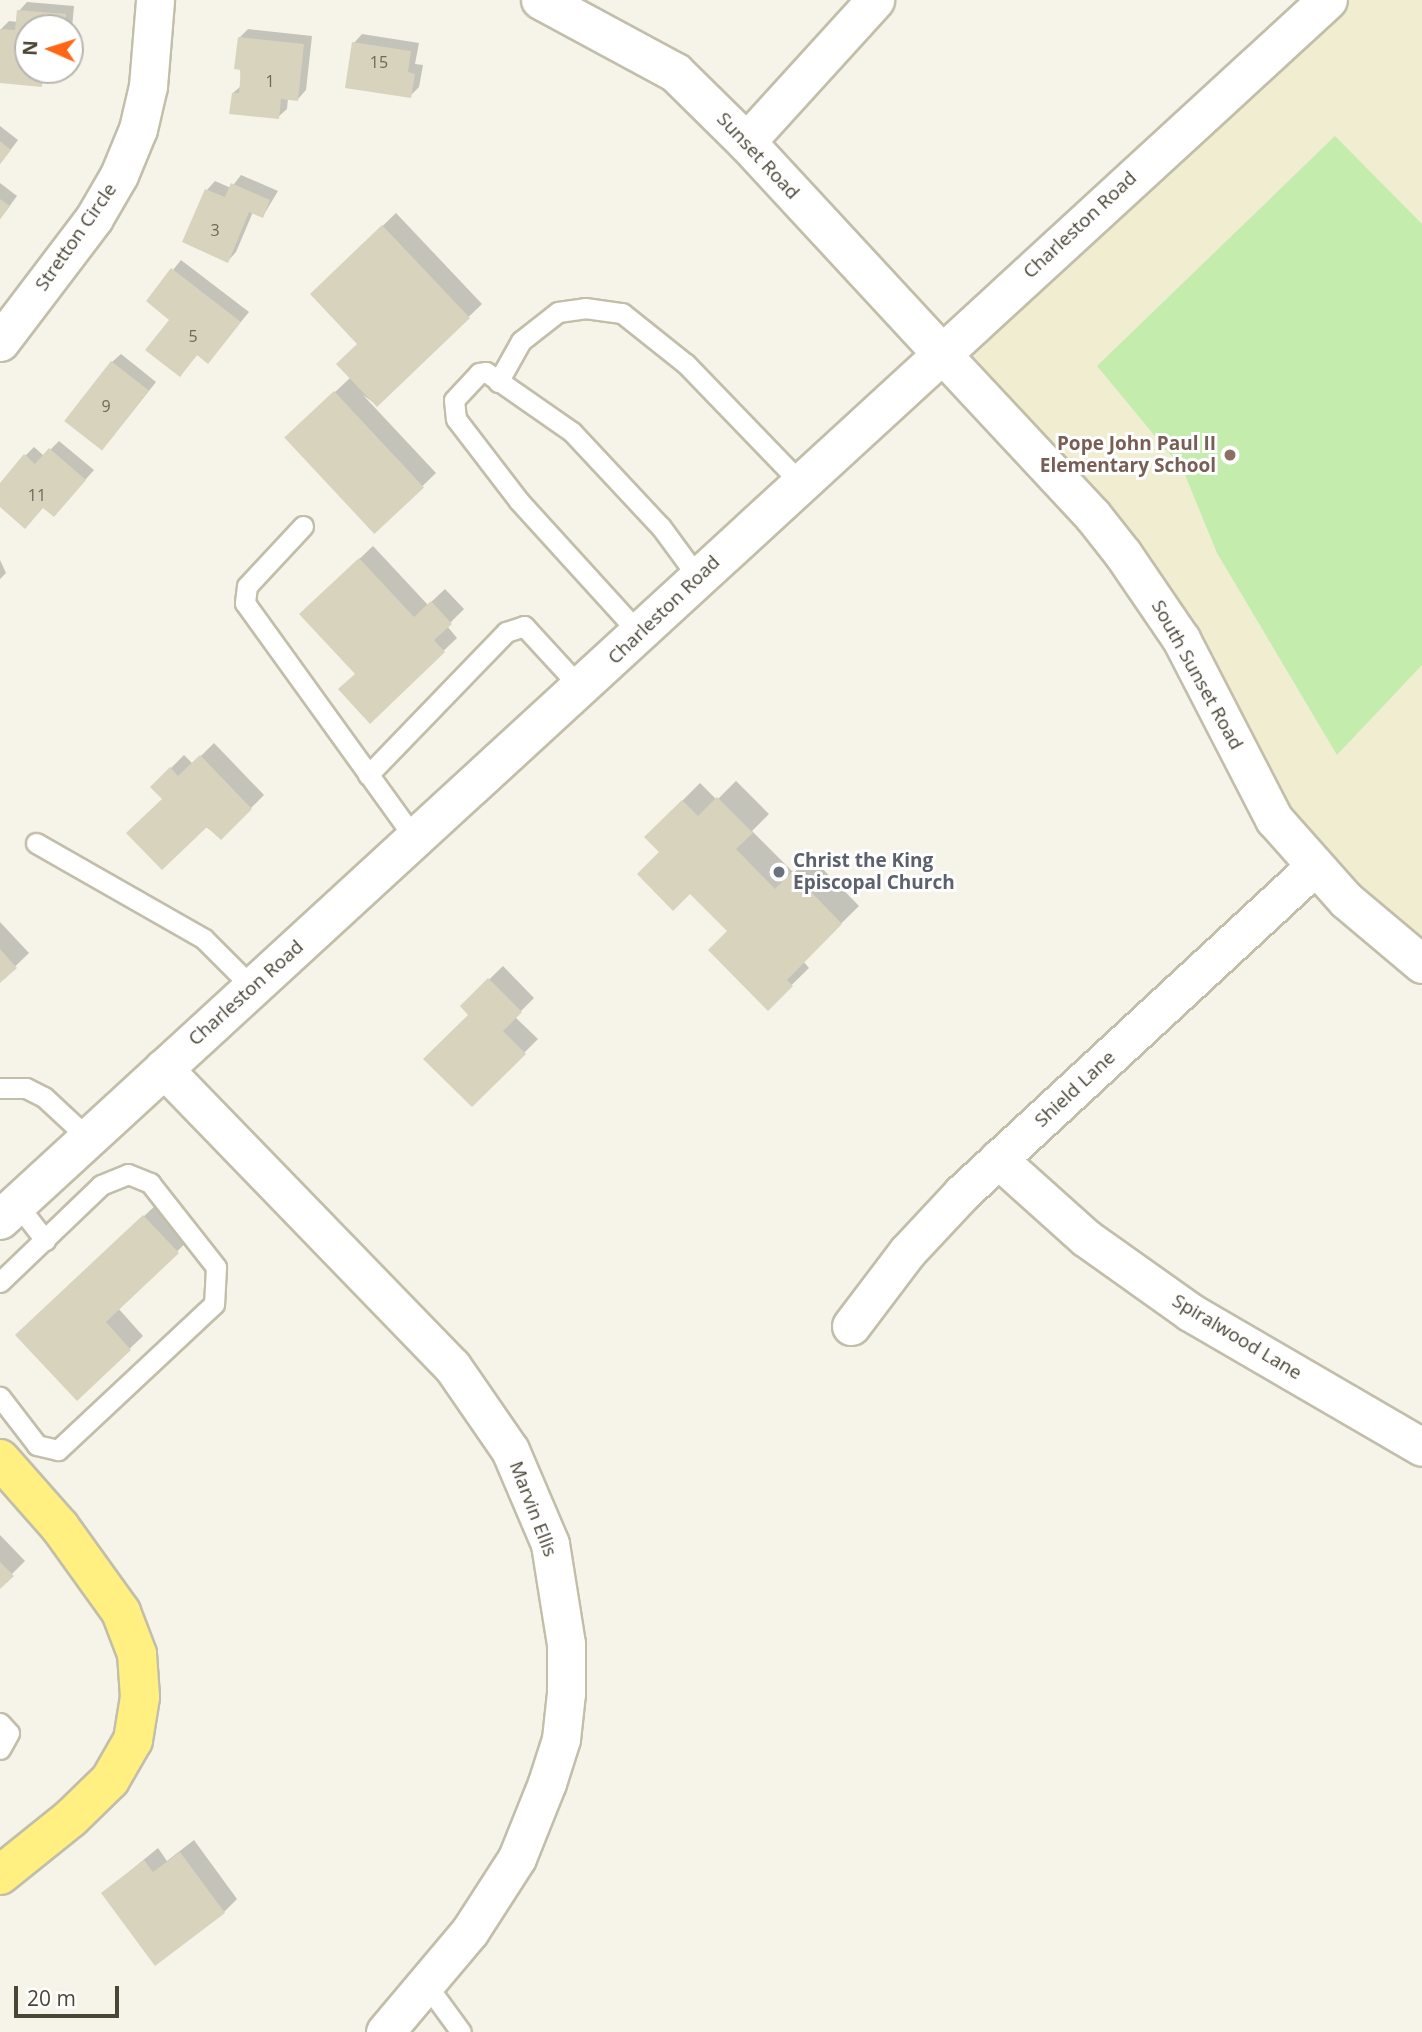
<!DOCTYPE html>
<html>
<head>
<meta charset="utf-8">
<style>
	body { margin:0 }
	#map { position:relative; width:1422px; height:2032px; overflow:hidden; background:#f6f4e8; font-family:"Open Sans",sans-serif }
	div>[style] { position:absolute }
	.education>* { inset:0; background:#f0edd1 }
	.green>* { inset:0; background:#c4edad }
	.shadow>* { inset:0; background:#0003 }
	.building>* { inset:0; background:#d8d3bc; transform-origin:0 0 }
	.roads { filter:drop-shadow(2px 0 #c2beaa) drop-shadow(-2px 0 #c2beaa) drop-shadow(0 2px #c2beaa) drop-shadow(0 -2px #c2beaa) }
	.service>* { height:19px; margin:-9.5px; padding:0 9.5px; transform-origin:9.5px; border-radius:9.5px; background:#fff }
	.minor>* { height:37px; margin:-18.5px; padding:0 18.5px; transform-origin:18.5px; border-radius:18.5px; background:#fff }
	.tertiary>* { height:38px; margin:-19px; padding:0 19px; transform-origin:19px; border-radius:19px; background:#fff }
	.trunk>* { height:38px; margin:-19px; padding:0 19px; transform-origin:19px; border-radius:19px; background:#fff081 }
	.dots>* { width:19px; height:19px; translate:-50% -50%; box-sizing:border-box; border:4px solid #fff; border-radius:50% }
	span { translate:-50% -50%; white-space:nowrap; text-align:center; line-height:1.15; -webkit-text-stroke:6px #fff; paint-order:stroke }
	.number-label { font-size:16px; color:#6e6958 }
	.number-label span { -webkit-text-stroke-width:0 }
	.street-label { font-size:19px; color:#4a4636 }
	.education-label { font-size:19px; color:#785e54; font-weight:700 }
	.right { translate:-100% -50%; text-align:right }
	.worship-label { font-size:19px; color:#5b616d; font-weight:700 }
	.left { translate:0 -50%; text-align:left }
	.north { position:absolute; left:14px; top:14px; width:70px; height:70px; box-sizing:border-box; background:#fff; border:2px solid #b7b5af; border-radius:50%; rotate:273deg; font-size:19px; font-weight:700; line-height:28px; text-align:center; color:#4a4636 }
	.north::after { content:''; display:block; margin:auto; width:24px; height:32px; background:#ff6616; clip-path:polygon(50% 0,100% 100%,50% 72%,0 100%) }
	.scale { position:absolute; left:14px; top:1986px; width:105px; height:32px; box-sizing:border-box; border:4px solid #4a4636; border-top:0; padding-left:9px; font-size:21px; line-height:24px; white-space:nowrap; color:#4a4636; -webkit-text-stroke:5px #fff; paint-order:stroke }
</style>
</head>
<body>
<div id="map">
	<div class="education">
		<div style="clip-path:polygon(1328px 0,1422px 0,1422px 964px,1346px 900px,1181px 639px,942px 354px)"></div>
	</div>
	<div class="green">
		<div style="clip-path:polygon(1335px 136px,1422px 224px,1422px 665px,1337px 755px,1217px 553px,1183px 470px,1097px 366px)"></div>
	</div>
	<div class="shadow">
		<div style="clip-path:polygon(27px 2px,74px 6px,70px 50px,70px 28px,28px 28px,28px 70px,51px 70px,50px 76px,41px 85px,0 82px,0 30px,9px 21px,18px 22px,19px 11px)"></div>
		<div style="clip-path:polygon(248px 29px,312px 36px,306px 90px,298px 99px,288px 98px,287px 109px,278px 117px,233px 93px,241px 86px,239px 38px)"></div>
		<div style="clip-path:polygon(362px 34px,419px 43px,415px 64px,423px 65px,419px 87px,410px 96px,354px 43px)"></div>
		<div style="clip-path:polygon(0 126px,18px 140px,0 164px)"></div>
		<div style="clip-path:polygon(241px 175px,278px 191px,263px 216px,253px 212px,236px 252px,228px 261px,207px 190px,215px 181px,231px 188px)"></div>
		<div style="clip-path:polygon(0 183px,17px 196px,0 219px)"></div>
		<div style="clip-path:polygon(396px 213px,482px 304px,377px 405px,363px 395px,436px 473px,375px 532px,300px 425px,351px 377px,359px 344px,312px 294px)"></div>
		<div style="clip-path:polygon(181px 260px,249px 312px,208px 362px,198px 354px,180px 375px,172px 319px,148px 301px)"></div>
		<div style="clip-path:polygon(121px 354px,156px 382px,110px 440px,112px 362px)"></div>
		<div style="clip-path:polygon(59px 441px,94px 470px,62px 506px,0 505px,0 485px,25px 456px,34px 447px,44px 456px)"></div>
		<div style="clip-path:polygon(373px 546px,428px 605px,445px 589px,464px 609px,447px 626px,457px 638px,370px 721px,357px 673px,315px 601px)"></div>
		<div style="clip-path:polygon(0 560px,6px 573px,0 579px)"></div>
		<div style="clip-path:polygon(214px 743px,264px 795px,221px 838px,152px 787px,184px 755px,193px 764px)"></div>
		<div style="clip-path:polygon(736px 781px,769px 814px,752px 831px,794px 873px,810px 856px,859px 906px,803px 961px,809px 968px,768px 1008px,729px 931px,646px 837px,700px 783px,717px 800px)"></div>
		<div style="clip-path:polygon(0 922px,29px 953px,0 981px)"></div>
		<div style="clip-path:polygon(503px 966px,534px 998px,515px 1017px,538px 1039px,472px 1105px,471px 1015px,462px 1006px)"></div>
		<div style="clip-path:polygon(158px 1203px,191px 1238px,118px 1308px,143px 1336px,77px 1399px,31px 1322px)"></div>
		<div style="clip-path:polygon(0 1535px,25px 1561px,0 1586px)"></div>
		<div style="clip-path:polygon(194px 1840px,237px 1899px,224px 1912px,103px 1893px,158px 1848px,167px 1861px)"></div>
	</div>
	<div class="building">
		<div style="clip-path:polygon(17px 10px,66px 14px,65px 28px,28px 28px,28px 70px,43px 70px,42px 87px,0 83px,0 29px,15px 30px)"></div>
		<div style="clip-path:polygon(238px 37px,304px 44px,298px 101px,281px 99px,279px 119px,229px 114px,232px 93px,239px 93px,241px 70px,234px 69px)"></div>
		<div style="clip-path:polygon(352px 42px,411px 51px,408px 72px,415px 74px,411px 98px,345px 88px)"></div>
		<div style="clip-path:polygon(0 141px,11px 150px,0 164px)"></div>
		<div style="clip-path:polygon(231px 183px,270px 200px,263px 218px,249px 212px,228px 263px,182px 242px,205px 189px,225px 197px)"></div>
		<div style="clip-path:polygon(0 199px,10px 206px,0 219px)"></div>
		<div style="clip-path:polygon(382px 225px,470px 318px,377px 407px,336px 364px,357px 344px,310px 294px)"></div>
		<div style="clip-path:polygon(171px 268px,241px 322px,208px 364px,197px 355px,180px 377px,145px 350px,169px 320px,146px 301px)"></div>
		<div style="left:111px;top:361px;width:48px;height:76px;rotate:38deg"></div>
		<div style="left:334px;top:391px;width:132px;height:68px;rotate:47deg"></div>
		<div style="clip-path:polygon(49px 448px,86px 480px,54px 517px,43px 508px,25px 529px,0 507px,0 483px,24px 454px,35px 464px)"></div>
		<div style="clip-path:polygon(359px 558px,414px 617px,431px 601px,452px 624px,434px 640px,445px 652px,370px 724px,338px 689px,355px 674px,299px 614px)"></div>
		<div style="clip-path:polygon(200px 755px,252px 809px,221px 840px,207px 827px,162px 870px,126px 833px,162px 799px,150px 787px,170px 767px,178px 776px)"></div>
		<div style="clip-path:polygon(717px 797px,753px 833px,736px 849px,775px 889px,792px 872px,842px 924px,787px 980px,793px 986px,768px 1011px,708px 950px,727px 931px,690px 894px,673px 911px,637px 874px,659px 852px,644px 837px,682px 800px,698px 816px)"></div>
		<div style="clip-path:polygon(0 949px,17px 968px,0 983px)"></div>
		<div style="clip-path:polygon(488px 978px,522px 1012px,503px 1031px,526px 1054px,472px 1107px,423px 1059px,468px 1015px,460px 1006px)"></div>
		<div style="clip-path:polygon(143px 1215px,179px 1253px,106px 1322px,131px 1350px,77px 1401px,15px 1335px)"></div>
		<div style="clip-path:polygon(0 1562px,14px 1576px,0 1589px)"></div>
		<div style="clip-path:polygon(180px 1852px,225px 1913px,155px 1966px,101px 1893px,144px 1860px,153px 1872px)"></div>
	</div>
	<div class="roads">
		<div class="service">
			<div style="left:498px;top:382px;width:47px;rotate:-60.7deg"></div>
			<div style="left:521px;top:341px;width:47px;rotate:-38.1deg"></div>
			<div style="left:558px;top:312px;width:27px;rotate:-8deg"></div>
			<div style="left:585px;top:308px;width:37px;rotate:8deg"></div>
			<div style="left:622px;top:313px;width:82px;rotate:38.6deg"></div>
			<div style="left:686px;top:364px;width:164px;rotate:46deg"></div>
			<div style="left:303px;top:526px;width:82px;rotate:133deg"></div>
			<div style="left:247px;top:586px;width:17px;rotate:97deg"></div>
			<div style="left:245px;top:603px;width:291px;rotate:54.2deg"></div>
			<div style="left:640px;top:634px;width:180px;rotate:-132.3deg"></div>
			<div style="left:519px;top:501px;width:103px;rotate:-127.5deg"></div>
			<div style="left:456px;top:419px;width:19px;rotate:-96deg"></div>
			<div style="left:454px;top:400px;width:37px;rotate:-47deg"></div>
			<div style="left:479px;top:373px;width:7px;rotate:-8deg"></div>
			<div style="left:486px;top:372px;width:105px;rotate:34.9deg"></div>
			<div style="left:572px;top:432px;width:130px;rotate:46.9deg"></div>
			<div style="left:661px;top:527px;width:61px;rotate:53.7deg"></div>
			<div style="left:368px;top:775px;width:199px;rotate:-46deg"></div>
			<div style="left:506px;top:632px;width:19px;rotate:-18deg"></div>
			<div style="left:524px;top:626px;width:84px;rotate:47.4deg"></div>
			<div style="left:36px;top:843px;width:193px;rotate:29.7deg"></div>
			<div style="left:204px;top:939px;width:68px;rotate:45deg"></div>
			<div style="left:0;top:1088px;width:26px"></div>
			<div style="left:26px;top:1088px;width:20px;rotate:27deg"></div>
			<div style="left:44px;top:1097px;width:60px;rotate:43deg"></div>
			<div style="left:17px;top:1204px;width:46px;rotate:52.1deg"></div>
			<div style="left:0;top:1282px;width:140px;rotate:-43.8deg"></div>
			<div style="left:101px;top:1185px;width:29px;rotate:-22deg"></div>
			<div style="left:128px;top:1174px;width:24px;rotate:22deg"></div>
			<div style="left:150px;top:1183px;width:107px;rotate:51.8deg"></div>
			<div style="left:216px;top:1267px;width:37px;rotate:93deg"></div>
			<div style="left:214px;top:1304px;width:214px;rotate:136.9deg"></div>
			<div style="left:58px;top:1450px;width:22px;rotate:-167deg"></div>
			<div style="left:37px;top:1445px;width:61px;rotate:-127.6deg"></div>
			<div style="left:0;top:1723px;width:13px;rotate:48deg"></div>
			<div style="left:9px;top:1733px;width:18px;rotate:119deg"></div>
			<div style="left:426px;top:1984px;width:59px;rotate:53.9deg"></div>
		</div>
		<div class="minor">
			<div style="left:746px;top:142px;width:192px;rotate:-47.7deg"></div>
			<div style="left:0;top:342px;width:156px;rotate:-52.8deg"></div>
			<div style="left:94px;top:218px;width:50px;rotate:-59.8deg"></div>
			<div style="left:119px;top:175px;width:50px;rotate:-67.6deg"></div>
			<div style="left:138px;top:129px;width:44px;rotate:-76.9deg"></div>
			<div style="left:148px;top:86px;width:86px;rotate:-85.3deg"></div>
			<div style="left:942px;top:354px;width:221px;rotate:47deg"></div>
			<div style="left:1093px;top:516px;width:48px;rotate:51.7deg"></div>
			<div style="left:1123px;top:554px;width:103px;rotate:55.7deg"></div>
			<div style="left:1181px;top:639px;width:203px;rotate:62.7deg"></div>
			<div style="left:1274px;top:819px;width:108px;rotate:48.4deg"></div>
			<div style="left:1346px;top:900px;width:99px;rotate:40.1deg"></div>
			<div style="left:163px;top:1068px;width:415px;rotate:45.9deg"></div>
			<div style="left:452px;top:1366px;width:102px;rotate:55.4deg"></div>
			<div style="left:510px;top:1450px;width:102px;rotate:66.9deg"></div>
			<div style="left:550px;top:1544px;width:101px;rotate:80.9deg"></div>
			<div style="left:566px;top:1644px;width:49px;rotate:90deg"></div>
			<div style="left:566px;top:1693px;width:46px;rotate:96.2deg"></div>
			<div style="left:561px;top:1739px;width:46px;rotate:107.7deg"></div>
			<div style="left:547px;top:1783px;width:81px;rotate:111.8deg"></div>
			<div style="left:517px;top:1858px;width:87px;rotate:122.8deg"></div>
			<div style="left:470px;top:1931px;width:132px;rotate:130.1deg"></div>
			<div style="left:998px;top:1159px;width:118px;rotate:41.9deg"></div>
			<div style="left:1086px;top:1238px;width:128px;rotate:35.4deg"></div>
			<div style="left:1190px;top:1312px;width:268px;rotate:30.2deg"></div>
			<div style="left:851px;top:1326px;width:93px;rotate:-52.9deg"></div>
			<div style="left:907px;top:1252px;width:81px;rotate:-47deg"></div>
			<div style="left:962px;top:1193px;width:481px;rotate:-42.8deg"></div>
		</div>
		<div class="tertiary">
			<div style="left:541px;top:0;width:153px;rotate:28.4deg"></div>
			<div style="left:676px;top:73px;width:98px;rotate:44.6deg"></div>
			<div style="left:746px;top:142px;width:289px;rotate:47.2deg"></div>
			<div style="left:0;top:1220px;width:1803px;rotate:-42.57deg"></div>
		</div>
		<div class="trunk">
			<div style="left:0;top:1459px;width:91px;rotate:48.6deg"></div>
			<div style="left:60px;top:1527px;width:105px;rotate:54.3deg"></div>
			<div style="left:121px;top:1612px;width:45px;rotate:69.1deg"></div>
			<div style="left:137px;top:1654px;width:43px;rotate:86deg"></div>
			<div style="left:140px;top:1697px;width:44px;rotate:99.2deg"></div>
			<div style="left:133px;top:1740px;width:46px;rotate:119.9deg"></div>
			<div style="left:110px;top:1780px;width:54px;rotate:135.7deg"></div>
			<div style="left:71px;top:1818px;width:91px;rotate:141.2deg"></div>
		</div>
	</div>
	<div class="dots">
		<div style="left:1230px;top:455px;background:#8d6e63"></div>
		<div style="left:779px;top:872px;background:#6b7280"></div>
	</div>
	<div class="number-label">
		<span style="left:379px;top:62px">15</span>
		<span style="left:270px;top:81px">1</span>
		<span style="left:215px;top:230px">3</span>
		<span style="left:193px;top:336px">5</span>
		<span style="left:106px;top:406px">9</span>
		<span style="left:37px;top:495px">11</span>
	</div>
	<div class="street-label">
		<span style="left:758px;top:156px;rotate:47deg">Sunset Road</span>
		<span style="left:1080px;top:225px;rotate:-43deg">Charleston Road</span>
		<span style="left:76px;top:237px;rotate:-55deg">Stretton Circle</span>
		<span style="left:664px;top:610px;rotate:-44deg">Charleston Road</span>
		<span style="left:1197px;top:675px;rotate:61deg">South Sunset Road</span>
		<span style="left:246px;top:993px;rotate:-42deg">Charleston Road</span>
		<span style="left:1075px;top:1089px;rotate:-43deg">Shield Lane</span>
		<span style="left:1237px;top:1337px;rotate:31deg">Spiralwood Lane</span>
		<span style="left:533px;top:1509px;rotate:69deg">Marvin Ellis</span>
	</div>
	<div class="education-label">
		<span class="right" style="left:1216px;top:455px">Pope John Paul II<br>Elementary School</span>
	</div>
	<div class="worship-label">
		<span class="left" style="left:793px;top:872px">Christ the King<br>Episcopal Church</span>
	</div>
	<div class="north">N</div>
	<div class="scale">20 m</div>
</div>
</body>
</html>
